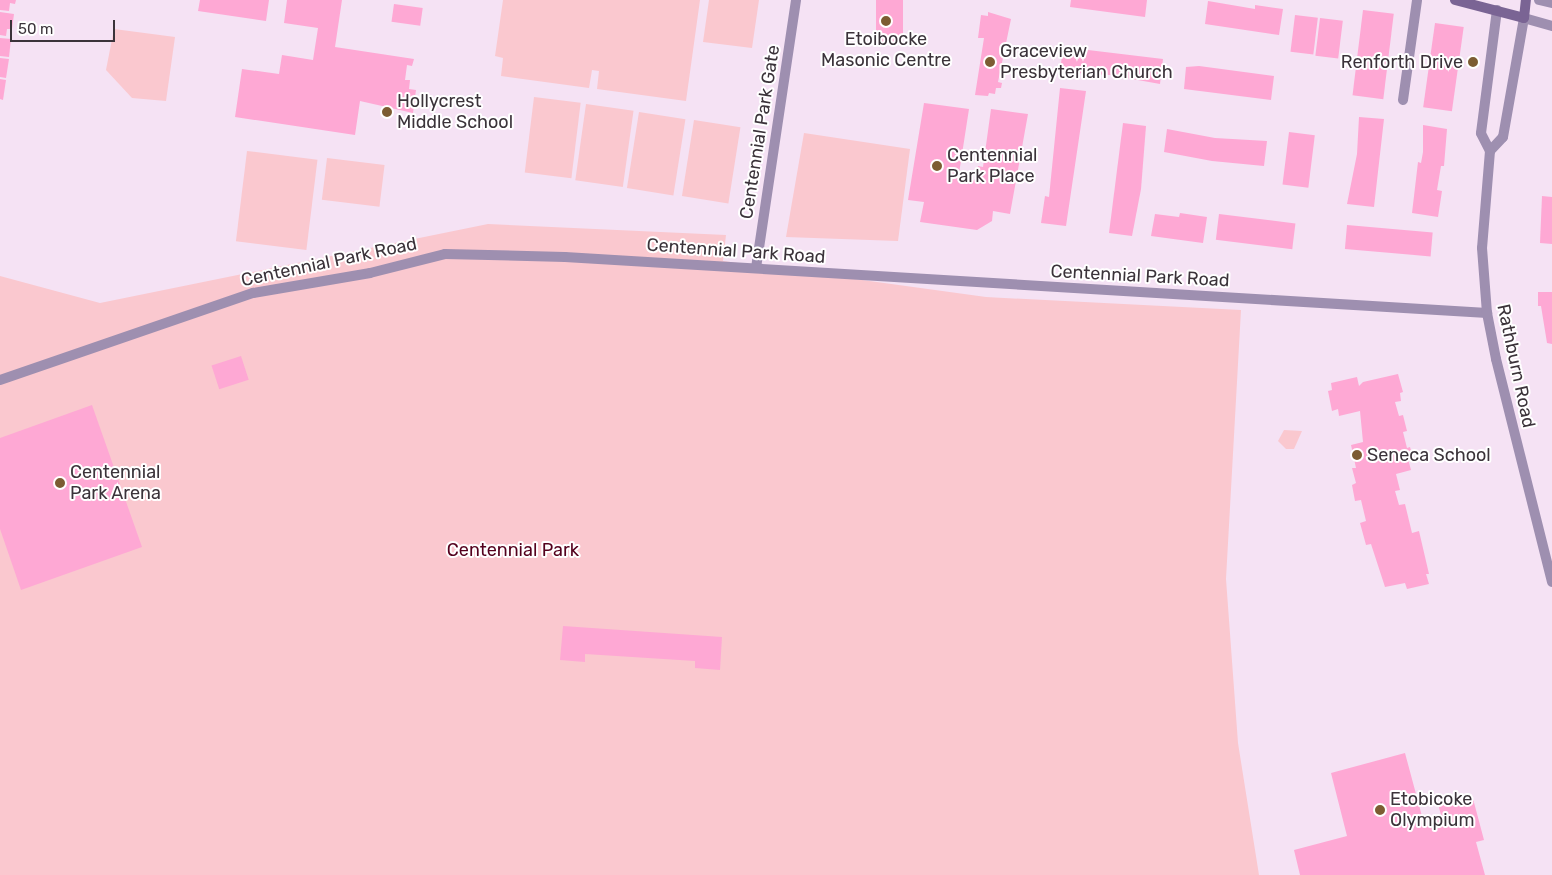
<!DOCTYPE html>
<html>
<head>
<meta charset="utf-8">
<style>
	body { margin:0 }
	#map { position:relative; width:1552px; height:875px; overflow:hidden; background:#f5e2f4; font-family:Rubik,sans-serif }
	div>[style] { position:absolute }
	.green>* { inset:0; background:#fac8cf; transform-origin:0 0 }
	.building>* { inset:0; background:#fea8d4; transform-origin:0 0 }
	.minor>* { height:10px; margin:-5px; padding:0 5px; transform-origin:5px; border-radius:5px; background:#9e8fb0 }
	.tertiary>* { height:10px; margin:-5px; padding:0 5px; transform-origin:5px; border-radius:5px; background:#9e8fb0 }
	.secondary>* { height:10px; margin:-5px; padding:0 5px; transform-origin:5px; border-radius:5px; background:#7a6494 }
	.dots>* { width:14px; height:14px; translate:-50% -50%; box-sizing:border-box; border:2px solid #fff; border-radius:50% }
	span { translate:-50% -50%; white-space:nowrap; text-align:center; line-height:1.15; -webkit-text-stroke:4px #fff; paint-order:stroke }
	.poi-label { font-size:18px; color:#3b333a }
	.left { translate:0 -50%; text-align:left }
	.right { translate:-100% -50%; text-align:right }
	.street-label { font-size:18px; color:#3b333a }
	.park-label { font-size:18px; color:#54001d }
	.scale { position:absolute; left:10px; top:20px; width:105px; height:22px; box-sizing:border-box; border:2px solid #3b333a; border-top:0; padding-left:6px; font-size:15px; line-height:18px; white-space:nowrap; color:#3b333a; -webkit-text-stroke:4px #fff; paint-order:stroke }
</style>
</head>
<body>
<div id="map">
	<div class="green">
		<div style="clip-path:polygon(503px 0,700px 0,686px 101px,597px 89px,599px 71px,592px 70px,589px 88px,501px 76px,503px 58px,495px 56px)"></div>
		<div style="clip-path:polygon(709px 0,759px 0,752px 48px,703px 42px)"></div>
		<div style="clip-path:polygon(114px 29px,175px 37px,166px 101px,132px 98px,106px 70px)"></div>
		<div style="left:534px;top:97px;width:47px;height:76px;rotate:7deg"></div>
		<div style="left:586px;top:104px;width:48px;height:77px;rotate:8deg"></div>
		<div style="left:639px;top:112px;width:47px;height:77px;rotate:9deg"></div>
		<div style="left:694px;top:120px;width:47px;height:77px;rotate:9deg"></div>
		<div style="clip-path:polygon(804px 133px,910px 149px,898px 241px,786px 237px)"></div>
		<div style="left:247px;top:151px;width:71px;height:91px;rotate:7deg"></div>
		<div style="left:327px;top:158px;width:58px;height:42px;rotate:7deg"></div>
		<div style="clip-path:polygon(488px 224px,726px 235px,723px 261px,986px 297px,1241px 310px,1226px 579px,1238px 743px,1259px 875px,0 875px,0 276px,100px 303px)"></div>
		<div style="clip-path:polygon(1284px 430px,1302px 431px,1294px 449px,1286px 449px,1278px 441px)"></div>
	</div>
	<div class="building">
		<div style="clip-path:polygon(0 0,16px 0,15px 4px,10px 3px,9px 11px,0 10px)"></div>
		<div style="clip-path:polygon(200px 0,269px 0,266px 21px,198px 11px)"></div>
		<div style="clip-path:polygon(287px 0,342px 0,335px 47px,414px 59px,412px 66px,407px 65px,405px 80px,410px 80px,409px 89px,416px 90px,413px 113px,360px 101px,355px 135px,235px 117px,242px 69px,279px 74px,282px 55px,313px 60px,318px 28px,284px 23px)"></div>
		<div style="left:876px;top:0;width:27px;height:43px"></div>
		<div style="clip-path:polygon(1071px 0,1147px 0,1145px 17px,1070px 7px)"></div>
		<div style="clip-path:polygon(1208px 1px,1255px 9px,1255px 5px,1283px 9px,1279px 35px,1205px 24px)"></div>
		<div style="left:394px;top:4px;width:29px;height:18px;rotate:8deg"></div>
		<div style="left:1363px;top:10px;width:31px;height:86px;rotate:7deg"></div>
		<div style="clip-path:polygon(0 12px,14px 14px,12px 29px,7px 29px,6px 36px,0 35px)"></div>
		<div style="clip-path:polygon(988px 12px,1011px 19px,998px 82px,1002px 83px,1001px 88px,996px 88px,995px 94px,989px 93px,988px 96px,975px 95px,984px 38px,978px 38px,981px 15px,988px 16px)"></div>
		<div style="left:1295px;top:15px;width:23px;height:37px;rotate:7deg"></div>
		<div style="left:1320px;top:18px;width:23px;height:38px;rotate:7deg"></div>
		<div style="left:1435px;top:23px;width:29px;height:85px;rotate:8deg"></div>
		<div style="clip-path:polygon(0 38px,11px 39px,9px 57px,0 56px)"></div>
		<div style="clip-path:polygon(1063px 47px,1163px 59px,1160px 84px,1110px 75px,1060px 72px)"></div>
		<div style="clip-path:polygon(0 58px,9px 59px,6px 78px,0 77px)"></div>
		<div style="clip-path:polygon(1199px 66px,1274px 76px,1271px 100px,1184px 89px,1186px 67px)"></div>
		<div style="clip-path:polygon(0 79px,6px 80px,3px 100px,0 99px)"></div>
		<div style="clip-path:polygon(1060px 88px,1086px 91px,1066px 226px,1041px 223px,1045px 196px,1049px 197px)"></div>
		<div style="clip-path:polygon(924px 103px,969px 109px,958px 180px,972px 182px,976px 178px,978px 166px,983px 167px,991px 109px,1028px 114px,1010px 214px,993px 211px,992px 221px,977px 230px,920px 222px,924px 202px,908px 200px)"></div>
		<div style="clip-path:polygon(1359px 117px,1384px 119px,1374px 207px,1347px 204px,1357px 154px)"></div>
		<div style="clip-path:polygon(1123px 123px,1146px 126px,1141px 189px,1132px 236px,1109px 233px)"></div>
		<div style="clip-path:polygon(1423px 125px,1447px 129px,1444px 166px,1441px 166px,1437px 190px,1442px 191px,1438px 217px,1412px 213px,1418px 162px,1421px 163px,1423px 152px)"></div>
		<div style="clip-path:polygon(1167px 129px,1215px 138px,1267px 141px,1264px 166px,1212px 161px,1164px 152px)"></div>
		<div style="left:1289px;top:132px;width:26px;height:53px;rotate:7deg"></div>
		<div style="clip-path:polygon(1542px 196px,1552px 197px,1552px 244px,1540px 243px)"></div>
		<div style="clip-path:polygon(1180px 213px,1207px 217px,1203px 243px,1151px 236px,1155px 214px,1179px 217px)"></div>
		<div style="left:1219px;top:214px;width:77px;height:26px;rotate:7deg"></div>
		<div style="left:1347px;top:225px;width:86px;height:24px;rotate:5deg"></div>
		<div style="clip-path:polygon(1538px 292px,1552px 292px,1552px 344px,1547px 343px,1541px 306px,1538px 306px)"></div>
		<div style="left:241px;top:356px;width:25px;height:31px;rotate:72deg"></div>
		<div style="clip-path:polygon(1398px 374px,1403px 392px,1400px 393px,1401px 401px,1395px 402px,1399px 416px,1403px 415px,1407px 431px,1403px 432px,1407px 448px,1410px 447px,1412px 454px,1407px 455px,1411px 470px,1396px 474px,1400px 490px,1395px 491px,1399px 505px,1405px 504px,1412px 533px,1419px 531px,1429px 574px,1426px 574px,1429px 584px,1407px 589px,1405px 583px,1385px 587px,1371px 544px,1366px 545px,1360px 523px,1366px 521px,1361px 500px,1355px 501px,1352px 485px,1356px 483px,1352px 468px,1356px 468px,1351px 445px,1363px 442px,1360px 411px,1339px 416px,1338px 409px,1332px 411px,1328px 391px,1332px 390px,1331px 383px,1357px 377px,1359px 386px,1363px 382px)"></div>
		<div style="clip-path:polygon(92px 405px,142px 547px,21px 590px,0 529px,0 438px)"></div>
		<div style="clip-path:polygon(563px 626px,722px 637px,720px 670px,695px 668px,695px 661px,585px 654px,585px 662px,560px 660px)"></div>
		<div style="clip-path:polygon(1405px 753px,1423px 820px,1441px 815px,1438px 804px,1472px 795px,1484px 840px,1476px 842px,1485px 875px,1300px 875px,1294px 850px,1347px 836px,1331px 773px)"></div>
	</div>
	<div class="minor">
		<div style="left:1403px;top:100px;width:101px;rotate:-82deg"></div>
		<div style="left:756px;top:268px;width:271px;rotate:-81.5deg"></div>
		<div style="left:0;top:380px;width:268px;rotate:-19deg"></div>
		<div style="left:253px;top:293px;width:119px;rotate:-9.7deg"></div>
		<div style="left:370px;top:273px;width:77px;rotate:-14.2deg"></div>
		<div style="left:445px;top:254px;width:120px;rotate:1.4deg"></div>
		<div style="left:565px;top:257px;width:924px;rotate:3.48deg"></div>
	</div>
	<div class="tertiary">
		<div style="left:1539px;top:0;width:13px;rotate:13deg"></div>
		<div style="left:1552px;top:26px;width:29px;rotate:-164deg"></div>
		<div style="left:1524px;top:18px;width:121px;rotate:100deg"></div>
		<div style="left:1503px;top:137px;width:19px;rotate:133deg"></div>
		<div style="left:1490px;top:151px;width:97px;rotate:94.7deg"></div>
		<div style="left:1482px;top:248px;width:65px;rotate:85.6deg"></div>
		<div style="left:1487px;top:313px;width:47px;rotate:78.9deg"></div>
		<div style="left:1496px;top:359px;width:230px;rotate:75.9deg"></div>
		<div style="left:1490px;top:151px;width:20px;rotate:-117deg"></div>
		<div style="left:1481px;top:133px;width:124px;rotate:-82.6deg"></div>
	</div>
	<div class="secondary">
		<div style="left:1455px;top:0;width:71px;rotate:14.6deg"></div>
		<div style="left:1524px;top:18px;width:18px;rotate:-84deg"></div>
	</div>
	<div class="dots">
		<div style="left:886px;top:21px;background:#7c5c32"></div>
		<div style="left:990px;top:62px;background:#7c5c32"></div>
		<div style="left:1473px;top:62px;background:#7c5c32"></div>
		<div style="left:387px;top:112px;background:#7c5c32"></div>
		<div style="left:937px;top:166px;background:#7c5c32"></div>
		<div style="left:1357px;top:455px;background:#7c5c32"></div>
		<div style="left:60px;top:483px;background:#7c5c32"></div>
		<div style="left:1380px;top:810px;background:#7c5c32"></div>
	</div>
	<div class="poi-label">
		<span style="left:886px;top:50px">Etoibocke<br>Masonic Centre</span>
		<span class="left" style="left:1000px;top:62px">Graceview<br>Presbyterian Church</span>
		<span class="right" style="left:1463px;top:62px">Renforth Drive</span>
		<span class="left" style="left:397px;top:112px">Hollycrest<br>Middle School</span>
		<span class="left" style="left:947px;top:166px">Centennial<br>Park Place</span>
		<span class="left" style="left:1367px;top:455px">Seneca School</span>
		<span class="left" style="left:70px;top:483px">Centennial<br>Park Arena</span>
		<span class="left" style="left:1390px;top:810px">Etobicoke<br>Olympium</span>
	</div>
	<div class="street-label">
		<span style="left:760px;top:132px;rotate:-81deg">Centennial Park Gate</span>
		<span style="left:736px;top:251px;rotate:4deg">Centennial Park Road</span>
		<span style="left:329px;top:262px;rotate:-12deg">Centennial Park Road</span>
		<span style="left:1140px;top:276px;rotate:3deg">Centennial Park Road</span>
		<span style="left:1516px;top:366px;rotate:78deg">Rathburn Road</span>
	</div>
	<div class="park-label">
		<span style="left:513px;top:550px">Centennial Park</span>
	</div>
	<div class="scale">50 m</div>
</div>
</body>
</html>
